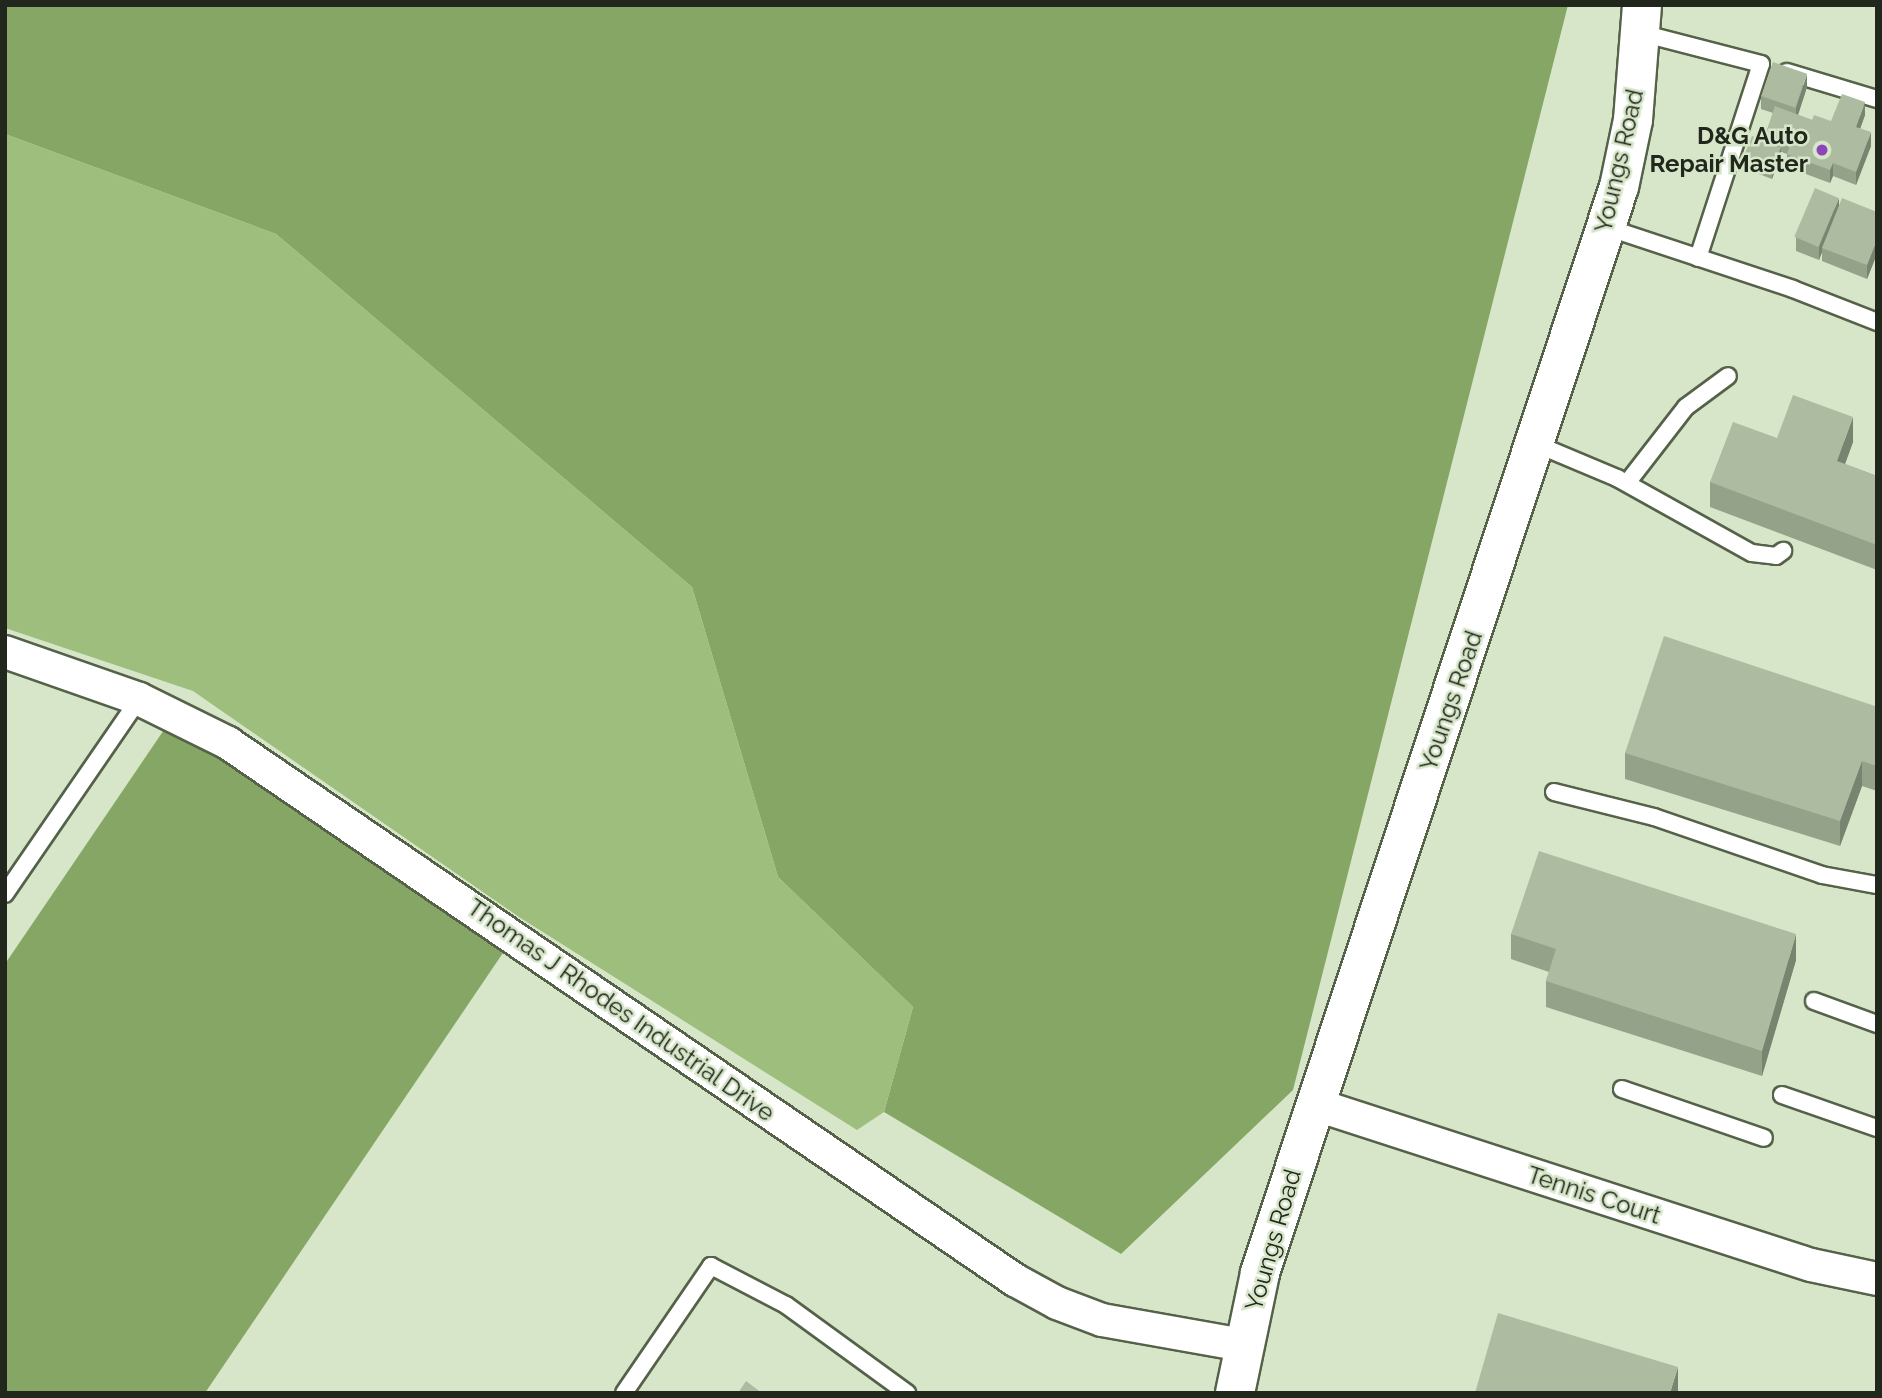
<!DOCTYPE html>
<html>
<head>
<meta charset="utf-8">
<style>
	body { margin:0 }
	#map { position:relative; width:1882px; height:1398px; overflow:hidden; background:#d7e6c9; font-family:Raleway,sans-serif }
	div>[style] { position:absolute }
	.forest>* { inset:0; background:#86a665 }
	.water>* { inset:0; background:#9dbe7c }
	.roads { filter:drop-shadow(2px 0 #556249) drop-shadow(-2px 0 #556249) drop-shadow(0 2px #556249) drop-shadow(0 -2px #556249) }
	.lane>* { height:16px; margin:-8px; padding:0 8px; transform-origin:8px; border-radius:8px; background:#fff }
	.street>* { height:32px; margin:-16px; padding:0 16px; transform-origin:16px; border-radius:16px; background:#fff }
	.secondary>* { height:38px; margin:-19px; padding:0 19px; transform-origin:19px; border-radius:19px; background:#fff }
	.wall>* { inset:0; background:#95a28a }
	.shaded-wall>* { inset:0; background:#798470 }
	.building>* { inset:0; background:#adbca0; transform-origin:0 0 }
	.dots>* { width:19px; height:19px; translate:-50% -50%; box-sizing:border-box; border:4px solid #d7e6c9; border-radius:50% }
	span { translate:-50% -50%; white-space:nowrap; text-align:center; line-height:1.15; -webkit-text-stroke:5px #d7e6c9; paint-order:stroke }
	.poi-label { font-size:24px; color:#21271c; font-weight:700 }
	.right { translate:-100% -50%; text-align:right }
	.street-label { font-size:24px; color:#21271c }
	.frame { position:absolute; inset:0; border:7px solid #21271c; pointer-events:none }
</style>
</head>
<body>
<div id="map">
	<div class="forest">
		<div style="clip-path:polygon(5px 5px,1568px 5px,1293px 1090px,1121px 1254px,884px 1112px,913px 1007px,778px 877px,692px 587px,276px 234px,5px 134px)"></div>
		<div style="clip-path:polygon(170px 721px,509px 944px,205px 1393px,5px 1393px,5px 964px)"></div>
	</div>
	<div class="water">
		<div style="clip-path:polygon(5px 134px,276px 234px,692px 587px,778px 877px,913px 1007px,884px 1112px,857px 1130px,519px 917px,193px 691px,5px 628px)"></div>
	</div>
	<div class="roads">
		<div class="lane">
			<div style="left:1641px;top:33px;width:124px;rotate:14.5deg"></div>
			<div style="left:1761px;top:64px;width:204px;rotate:108deg"></div>
			<div style="left:1787px;top:72px;width:94px;rotate:16.7deg"></div>
			<div style="left:1606px;top:227px;width:197px;rotate:18.3deg"></div>
			<div style="left:1793px;top:289px;width:90px;rotate:21.4deg"></div>
			<div style="left:1536px;top:444px;width:88px;rotate:22.8deg"></div>
			<div style="left:1617px;top:478px;width:154px;rotate:29.1deg"></div>
			<div style="left:1752px;top:553px;width:24px;rotate:7deg"></div>
			<div style="left:1776px;top:556px;width:9px;rotate:-36deg"></div>
			<div style="left:1627px;top:483px;width:96px;rotate:-52.2deg"></div>
			<div style="left:1686px;top:407px;width:52px;rotate:-36.4deg"></div>
			<div style="left:1554px;top:792px;width:103px;rotate:14deg"></div>
			<div style="left:1654px;top:817px;width:178px;rotate:19deg"></div>
			<div style="left:1822px;top:875px;width:56px;rotate:10.3deg"></div>
			<div style="left:5px;top:894px;width:237px;rotate:-55.5deg"></div>
			<div style="left:1814px;top:1001px;width:67px;rotate:20.1deg"></div>
			<div style="left:1622px;top:1089px;width:150px;rotate:19deg"></div>
			<div style="left:1782px;top:1095px;width:101px;rotate:19.2deg"></div>
			<div style="left:624px;top:1393px;width:154px;rotate:-55.6deg"></div>
			<div style="left:711px;top:1266px;width:85px;rotate:27.5deg"></div>
			<div style="left:786px;top:1305px;width:150px;rotate:36deg"></div>
		</div>
		<div class="street">
			<div style="left:5px;top:652px;width:142px;rotate:19.3deg"></div>
			<div style="left:139px;top:699px;width:99px;rotate:26.3deg"></div>
			<div style="left:228px;top:743px;width:953px;rotate:34.31deg"></div>
			<div style="left:1015px;top:1280px;width:48px;rotate:28.7deg"></div>
			<div style="left:1057px;top:1303px;width:48px;rotate:20.7deg"></div>
			<div style="left:1102px;top:1320px;width:143px;rotate:10.1deg"></div>
			<div style="left:1314px;top:1104px;width:522px;rotate:17.95deg"></div>
			<div style="left:1811px;top:1265px;width:67px;rotate:12deg"></div>
		</div>
		<div class="secondary">
			<div style="left:1235px;top:1393px;width:123px;rotate:-78.2deg"></div>
			<div style="left:1260px;top:1273px;width:1144px;rotate:-71.71deg"></div>
			<div style="left:1619px;top:187px;width:68px;rotate:-78.2deg"></div>
			<div style="left:1633px;top:120px;width:115px;rotate:-85.5deg"></div>
		</div>
	</div>
	<div class="wall">
		<div style="clip-path:polygon(1807px 87px,1798px 115px,1812px 120px,1831px 121px,1865px 115px,1860px 129px,1871px 146px,1856px 185px,1833px 176px,1830px 183px,1787px 167px,1787px 154px,1781px 152px,1772px 179px,1743px 168px,1743px 161px,1766px 141px,1766px 133px,1773px 113px,1761px 109px,1761px 96px)"></div>
		<div style="clip-path:polygon(1839px 205px,1877px 212px,1877px 254px,1867px 279px,1822px 261px,1822px 252px,1819px 260px,1796px 251px,1796px 237px)"></div>
		<div style="clip-path:polygon(1777px 438px,1853px 442px,1845px 464px,1877px 476px,1877px 570px,1710px 507px,1710px 482px)"></div>
		<div style="clip-path:polygon(1877px 700px,1877px 791px,1862px 786px,1840px 846px,1625px 779px,1625px 753px,1875px 706px)"></div>
		<div style="clip-path:polygon(1511px 934px,1796px 960px,1762px 1076px,1546px 1007px,1546px 981px,1549px 972px,1511px 959px)"></div>
	</div>
	<div class="shaded-wall">
		<div style="clip-path:polygon(1807px 74px,1807px 87px,1796px 121px,1796px 108px)"></div>
		<div style="clip-path:polygon(1865px 102px,1865px 115px,1856px 140px,1856px 127px)"></div>
		<div style="clip-path:polygon(1871px 132px,1871px 146px,1856px 185px,1856px 172px)"></div>
		<div style="clip-path:polygon(1781px 148px,1781px 154px,1772px 179px,1772px 173px)"></div>
		<div style="clip-path:polygon(1833px 163px,1833px 176px,1830px 183px,1830px 170px)"></div>
		<div style="clip-path:polygon(1839px 198px,1839px 211px,1822px 248px,1822px 252px,1819px 260px,1819px 247px)"></div>
		<div style="clip-path:polygon(1877px 240px,1877px 254px,1867px 279px,1867px 265px)"></div>
		<div style="clip-path:polygon(1853px 417px,1853px 442px,1837px 486px,1837px 461px)"></div>
		<div style="clip-path:polygon(1862px 761px,1862px 786px,1840px 846px,1840px 821px)"></div>
		<div style="clip-path:polygon(1796px 934px,1796px 960px,1762px 1076px,1762px 1051px)"></div>
		<div style="clip-path:polygon(1678px 1367px,1678px 1392px,1670px 1393px)"></div>
	</div>
	<div class="building">
		<div style="left:1773px;top:62px;width:36px;height:36px;rotate:19deg"></div>
		<div style="clip-path:polygon(1842px 94px,1865px 102px,1856px 127px,1871px 132px,1856px 172px,1833px 163px,1830px 170px,1787px 154px,1791px 142px,1766px 133px,1775px 106px,1812px 120px,1814px 115px,1831px 121px)"></div>
		<div style="left:1752px;top:136px;width:31px;height:27px;rotate:22deg"></div>
		<div style="left:1815px;top:188px;width:26px;height:53px;rotate:23deg"></div>
		<div style="clip-path:polygon(1842px 198px,1877px 212px,1877px 240px,1867px 265px,1822px 248px)"></div>
		<div style="clip-path:polygon(1793px 395px,1853px 417px,1837px 461px,1877px 476px,1877px 545px,1710px 482px,1733px 422px,1777px 438px)"></div>
		<div style="clip-path:polygon(1664px 636px,1875px 706px,1877px 700px,1877px 766px,1862px 761px,1840px 821px,1625px 753px)"></div>
		<div style="clip-path:polygon(1539px 851px,1796px 934px,1762px 1051px,1546px 981px,1556px 949px,1511px 934px)"></div>
		<div style="clip-path:polygon(1498px 1313px,1678px 1367px,1670px 1393px,1475px 1393px)"></div>
		<div style="clip-path:polygon(746px 1381px,762px 1393px,738px 1393px)"></div>
	</div>
	<div class="dots">
		<div style="left:1822px;top:150px;background:#8c46b9"></div>
	</div>
	<div class="poi-label">
		<span class="right" style="left:1808px;top:150px">D&amp;G Auto<br>Repair Master</span>
	</div>
	<div class="street-label">
		<span style="left:1619px;top:161px;rotate:-77deg">Youngs Road</span>
		<span style="left:1451px;top:701px;rotate:-71deg">Youngs Road</span>
		<span style="left:621px;top:1010px;rotate:35deg">Thomas J Rhodes Industrial Drive</span>
		<span style="left:1594px;top:1195px;rotate:18deg">Tennis Court</span>
		<span style="left:1273px;top:1240px;rotate:-74deg">Youngs Road</span>
	</div>
	<div class="frame"></div>
</div>
</body>
</html>
